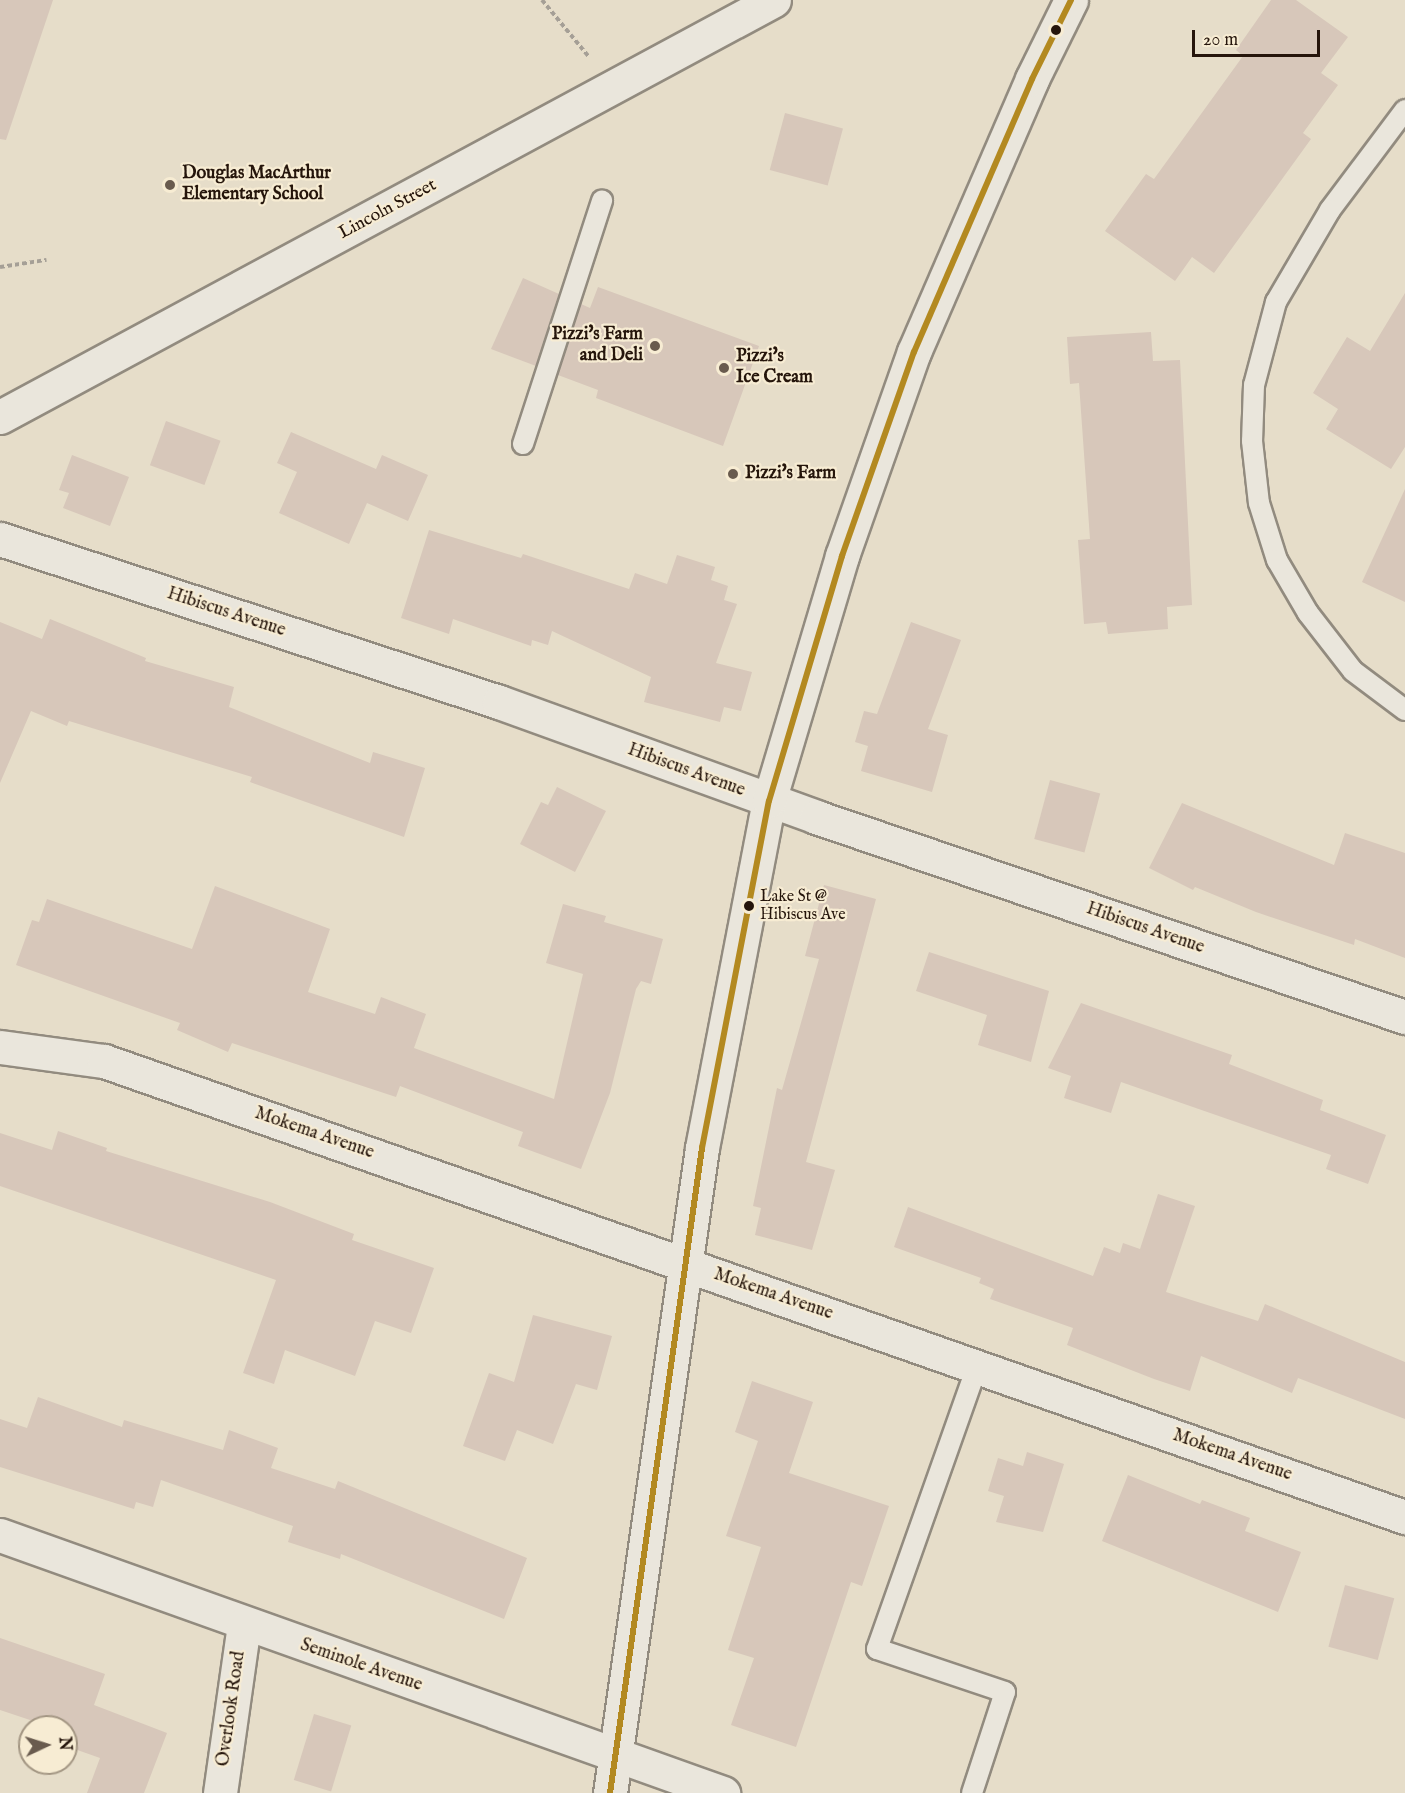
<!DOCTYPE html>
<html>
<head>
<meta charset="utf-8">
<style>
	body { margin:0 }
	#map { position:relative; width:1405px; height:1793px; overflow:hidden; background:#e6ddc9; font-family:"IM FELL English",serif }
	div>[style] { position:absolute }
	.building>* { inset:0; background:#d7c7ba; transform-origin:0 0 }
	.path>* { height:4px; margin-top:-2px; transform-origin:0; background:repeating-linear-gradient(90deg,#a59f96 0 4.5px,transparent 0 7.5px) }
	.roads { filter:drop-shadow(2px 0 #928b7f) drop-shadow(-2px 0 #928b7f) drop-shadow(0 2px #928b7f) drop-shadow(0 -2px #928b7f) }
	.service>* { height:20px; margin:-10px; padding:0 10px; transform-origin:10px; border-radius:10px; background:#eae6dc }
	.minor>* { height:33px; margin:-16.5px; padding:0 16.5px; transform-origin:16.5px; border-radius:16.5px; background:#eae6dc }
	.tertiary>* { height:33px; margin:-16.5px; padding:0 16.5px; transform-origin:16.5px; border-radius:16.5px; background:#eae6dc }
	.bus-1>* { height:6px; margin:-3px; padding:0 3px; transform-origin:3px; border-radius:3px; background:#b38920 }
	.dots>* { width:16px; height:16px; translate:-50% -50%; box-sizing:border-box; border:3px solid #f7ecd3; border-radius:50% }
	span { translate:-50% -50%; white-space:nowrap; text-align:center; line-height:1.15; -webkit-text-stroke:4.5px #f7ecd3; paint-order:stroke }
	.bus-label { font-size:16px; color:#25150b }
	.left { translate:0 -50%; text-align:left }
	.poi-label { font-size:18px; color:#25150b; font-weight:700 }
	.right { translate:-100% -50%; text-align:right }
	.street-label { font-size:18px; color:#25150b }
	.north { position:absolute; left:18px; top:1715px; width:60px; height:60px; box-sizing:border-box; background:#f7ecd3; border:2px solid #a39683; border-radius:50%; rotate:86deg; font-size:16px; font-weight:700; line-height:24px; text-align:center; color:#25150b }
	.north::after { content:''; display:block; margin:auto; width:21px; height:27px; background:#695b4e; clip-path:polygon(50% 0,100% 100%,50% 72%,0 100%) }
	.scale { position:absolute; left:1192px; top:30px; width:128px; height:27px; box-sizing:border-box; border:3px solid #25150b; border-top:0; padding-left:8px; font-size:18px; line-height:21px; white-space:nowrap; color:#25150b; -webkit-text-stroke:4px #f7ecd3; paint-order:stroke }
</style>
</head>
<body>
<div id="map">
	<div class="building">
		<div style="clip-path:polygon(0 0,53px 0,6px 140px,0 139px)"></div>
		<div style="clip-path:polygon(1271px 0,1296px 0,1348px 37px,1321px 73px,1338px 85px,1303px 133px,1311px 139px,1214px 273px,1192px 257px,1175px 281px,1105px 231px,1146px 174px,1154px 179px,1243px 56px,1236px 50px)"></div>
		<div style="left:785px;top:113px;width:60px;height:59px;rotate:15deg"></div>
		<div style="clip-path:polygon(523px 278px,559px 294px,536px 366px,491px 349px)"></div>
		<div style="clip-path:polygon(598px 287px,759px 346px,723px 446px,596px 398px,598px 390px,558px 375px,581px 304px,590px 308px)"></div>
		<div style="clip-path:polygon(1405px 293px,1405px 447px,1391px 469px,1326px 429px,1338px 409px,1313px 393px,1347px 337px,1370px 351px)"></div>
		<div style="clip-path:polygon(1151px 332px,1153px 361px,1180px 360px,1192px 605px,1167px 607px,1168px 629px,1108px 634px,1106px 622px,1084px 624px,1078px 540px,1090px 539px,1079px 383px,1070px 384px,1067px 337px)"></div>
		<div style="left:166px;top:421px;width:58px;height:47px;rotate:20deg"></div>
		<div style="clip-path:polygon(291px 432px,376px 469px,382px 455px,428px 475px,408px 521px,367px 503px,349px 544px,279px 513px,297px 472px,277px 463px)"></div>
		<div style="clip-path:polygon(72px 455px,129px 477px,110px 526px,63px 508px,69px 493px,59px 490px)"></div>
		<div style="clip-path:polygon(1405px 489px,1405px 602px,1362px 582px)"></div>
		<div style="clip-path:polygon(429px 530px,521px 558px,523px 554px,629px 589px,635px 573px,667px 584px,677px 555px,715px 567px,711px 580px,728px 586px,724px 600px,737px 604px,716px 663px,752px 672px,741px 711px,724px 707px,720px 722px,644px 702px,651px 677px,552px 631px,548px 645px,532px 640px,531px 646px,453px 619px,449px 634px,401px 618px)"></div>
		<div style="clip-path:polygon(50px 619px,146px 658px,145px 661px,234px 687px,229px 707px,370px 763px,373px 752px,425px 768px,404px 837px,250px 782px,252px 777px,69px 721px,67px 726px,31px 711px,0 783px,0 622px,42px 639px)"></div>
		<div style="clip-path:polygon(911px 622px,961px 640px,928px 729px,948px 735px,932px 792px,861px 771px,868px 746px,855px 742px,864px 711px,877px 714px)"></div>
		<div style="left:1050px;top:780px;width:52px;height:61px;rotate:15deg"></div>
		<div style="clip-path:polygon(557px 787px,606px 811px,575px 872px,520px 844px,541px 802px,548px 805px)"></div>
		<div style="clip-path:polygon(1182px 803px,1334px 865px,1345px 833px,1405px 853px,1405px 958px,1355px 939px,1354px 945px,1256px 912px,1195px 887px,1193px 890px,1149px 868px)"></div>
		<div style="clip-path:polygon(824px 885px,876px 899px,806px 1162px,835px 1170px,812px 1250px,755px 1235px,761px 1208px,753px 1206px,777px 1088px,782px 1090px,819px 959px,805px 956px)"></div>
		<div style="clip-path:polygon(215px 886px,330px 929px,308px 992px,375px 1014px,381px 997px,426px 1014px,414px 1048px,554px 1099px,583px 974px,546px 963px,563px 904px,606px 916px,604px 922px,663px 939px,651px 984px,641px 981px,636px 989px,610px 1093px,581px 1169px,518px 1146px,523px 1132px,400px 1086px,396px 1097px,232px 1043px,228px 1052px,177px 1030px,180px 1023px,16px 965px,32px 920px,39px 922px,47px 899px,192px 949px)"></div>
		<div style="clip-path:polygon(929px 952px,1049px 991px,1031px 1062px,978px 1045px,987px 1015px,916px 991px)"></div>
		<div style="clip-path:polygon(1081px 1003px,1232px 1055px,1229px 1064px,1323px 1100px,1320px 1110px,1386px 1135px,1368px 1184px,1326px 1169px,1331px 1155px,1121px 1082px,1111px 1113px,1064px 1098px,1071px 1076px,1048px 1068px)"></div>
		<div style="clip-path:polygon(58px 1131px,107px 1148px,106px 1151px,270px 1202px,354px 1234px,352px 1240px,434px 1268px,411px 1333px,375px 1321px,355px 1376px,285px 1350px,274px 1384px,243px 1373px,276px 1280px,0 1186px,0 1133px,52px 1150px)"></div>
		<div style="clip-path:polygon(1158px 1194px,1195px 1206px,1166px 1292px,1258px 1321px,1265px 1304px,1405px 1362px,1405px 1419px,1298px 1378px,1292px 1393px,1201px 1356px,1190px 1391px,1154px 1379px,1067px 1345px,1073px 1328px,990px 1299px,994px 1289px,979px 1283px,981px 1278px,894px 1247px,908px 1207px,1093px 1276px,1104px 1247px,1120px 1253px,1123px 1243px,1140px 1249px)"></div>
		<div style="clip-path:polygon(533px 1315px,612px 1336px,597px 1390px,576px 1384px,553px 1444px,517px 1430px,505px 1461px,463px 1446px,489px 1373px,514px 1382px)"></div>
		<div style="clip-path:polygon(752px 1381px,813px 1402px,789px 1473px,889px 1506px,862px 1586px,851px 1582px,796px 1747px,731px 1725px,754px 1658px,728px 1650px,761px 1547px,726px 1536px,758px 1441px,735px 1432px)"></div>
		<div style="clip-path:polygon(38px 1397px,122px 1427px,124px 1420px,223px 1450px,229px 1430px,278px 1448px,271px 1468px,335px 1489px,338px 1481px,527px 1558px,504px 1619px,341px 1554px,340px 1559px,288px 1542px,293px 1526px,161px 1480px,153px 1507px,136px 1502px,134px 1509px,0 1467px,0 1419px,27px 1428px)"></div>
		<div style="clip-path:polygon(1027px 1452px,1064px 1464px,1043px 1532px,996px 1522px,1004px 1496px,988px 1491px,998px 1458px,1023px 1466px)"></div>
		<div style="clip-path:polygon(1128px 1475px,1200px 1504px,1202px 1500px,1250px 1518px,1245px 1531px,1301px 1552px,1278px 1612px,1102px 1541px)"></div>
		<div style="left:1345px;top:1585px;width:51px;height:64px;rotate:15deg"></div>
		<div style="clip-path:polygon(0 1638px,105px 1674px,94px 1705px,167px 1733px,144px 1793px,87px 1793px,100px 1758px,66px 1746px,66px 1727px,31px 1727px,33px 1721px,0 1710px)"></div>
		<div style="left:314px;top:1714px;width:39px;height:69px;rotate:17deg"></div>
	</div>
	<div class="path">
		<div style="left:542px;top:0;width:74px;rotate:50.5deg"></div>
		<div style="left:0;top:267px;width:47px;rotate:-8.7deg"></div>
	</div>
	<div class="roads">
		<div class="service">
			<div style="left:1405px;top:110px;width:125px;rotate:126.9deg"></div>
			<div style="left:1330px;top:210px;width:107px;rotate:120.4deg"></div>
			<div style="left:1276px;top:302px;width:86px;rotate:104.8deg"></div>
			<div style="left:1254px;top:385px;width:56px;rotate:92deg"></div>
			<div style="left:1252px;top:441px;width:62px;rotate:83.6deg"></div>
			<div style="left:1259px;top:503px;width:60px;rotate:72.5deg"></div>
			<div style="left:1277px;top:560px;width:61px;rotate:59.7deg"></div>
			<div style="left:1308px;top:613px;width:73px;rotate:52.2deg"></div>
			<div style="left:1353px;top:671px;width:65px;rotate:36.9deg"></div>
			<div style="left:523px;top:444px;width:256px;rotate:-72deg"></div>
			<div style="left:972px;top:1793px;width:106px;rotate:-71.9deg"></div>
			<div style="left:1005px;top:1692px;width:135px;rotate:-161.4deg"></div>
			<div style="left:877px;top:1649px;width:299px;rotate:-70.5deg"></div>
		</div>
		<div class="minor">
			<div style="left:0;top:539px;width:525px;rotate:18.09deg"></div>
			<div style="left:499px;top:702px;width:337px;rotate:19.9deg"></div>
			<div style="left:816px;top:817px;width:622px;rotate:18.76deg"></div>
			<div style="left:0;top:1047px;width:105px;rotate:7.7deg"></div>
			<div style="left:104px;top:1061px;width:1379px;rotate:19.32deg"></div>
			<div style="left:0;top:1535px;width:768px;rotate:19.64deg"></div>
			<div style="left:220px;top:1793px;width:171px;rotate:-81.9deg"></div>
		</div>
		<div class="tertiary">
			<div style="left:0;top:417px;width:879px;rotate:-28.31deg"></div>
			<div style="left:610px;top:1793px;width:652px;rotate:-81.88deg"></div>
			<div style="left:702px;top:1148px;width:353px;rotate:-79.1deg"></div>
			<div style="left:769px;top:801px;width:256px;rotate:-73.4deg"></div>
			<div style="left:842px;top:556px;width:216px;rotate:-70.6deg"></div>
			<div style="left:914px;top:352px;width:297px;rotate:-66.6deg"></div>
			<div style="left:1032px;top:79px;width:88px;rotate:-63.7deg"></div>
		</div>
	</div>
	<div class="bus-1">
		<div style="left:610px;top:1793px;width:652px;rotate:-81.88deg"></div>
		<div style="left:702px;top:1148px;width:353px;rotate:-79.1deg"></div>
		<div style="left:769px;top:801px;width:256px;rotate:-73.4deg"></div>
		<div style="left:842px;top:556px;width:216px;rotate:-70.6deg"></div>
		<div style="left:914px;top:352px;width:297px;rotate:-66.6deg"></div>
		<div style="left:1032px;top:79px;width:88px;rotate:-63.7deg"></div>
	</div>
	<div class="dots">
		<div style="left:1056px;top:30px;background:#25150b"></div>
		<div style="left:170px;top:185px;background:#695b4e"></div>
		<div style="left:655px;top:346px;background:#695b4e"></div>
		<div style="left:724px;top:368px;background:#695b4e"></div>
		<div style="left:733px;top:474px;background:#695b4e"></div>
		<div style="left:749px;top:906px;background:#25150b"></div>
	</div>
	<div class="bus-label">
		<span class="left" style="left:760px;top:906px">Lake St @<br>Hibiscus Ave</span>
	</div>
	<div class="poi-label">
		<span class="left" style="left:182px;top:185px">Douglas MacArthur<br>Elementary School</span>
		<span class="right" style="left:643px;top:346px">Pizzi's Farm<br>and Deli</span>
		<span class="left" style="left:736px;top:368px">Pizzi's<br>Ice Cream</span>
		<span class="left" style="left:745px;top:474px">Pizzi's Farm</span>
	</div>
	<div class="street-label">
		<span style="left:388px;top:210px;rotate:-28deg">Lincoln Street</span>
		<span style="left:226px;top:613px;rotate:18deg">Hibiscus Avenue</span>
		<span style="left:686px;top:771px;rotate:20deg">Hibiscus Avenue</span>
		<span style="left:1145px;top:929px;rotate:19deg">Hibiscus Avenue</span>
		<span style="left:314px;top:1134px;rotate:19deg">Mokema Avenue</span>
		<span style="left:773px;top:1295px;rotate:19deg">Mokema Avenue</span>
		<span style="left:1232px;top:1456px;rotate:19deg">Mokema Avenue</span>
		<span style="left:361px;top:1666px;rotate:19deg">Seminole Avenue</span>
		<span style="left:232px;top:1709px;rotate:-82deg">Overlook Road</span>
	</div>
	<div class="north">N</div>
	<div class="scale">20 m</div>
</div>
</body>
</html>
